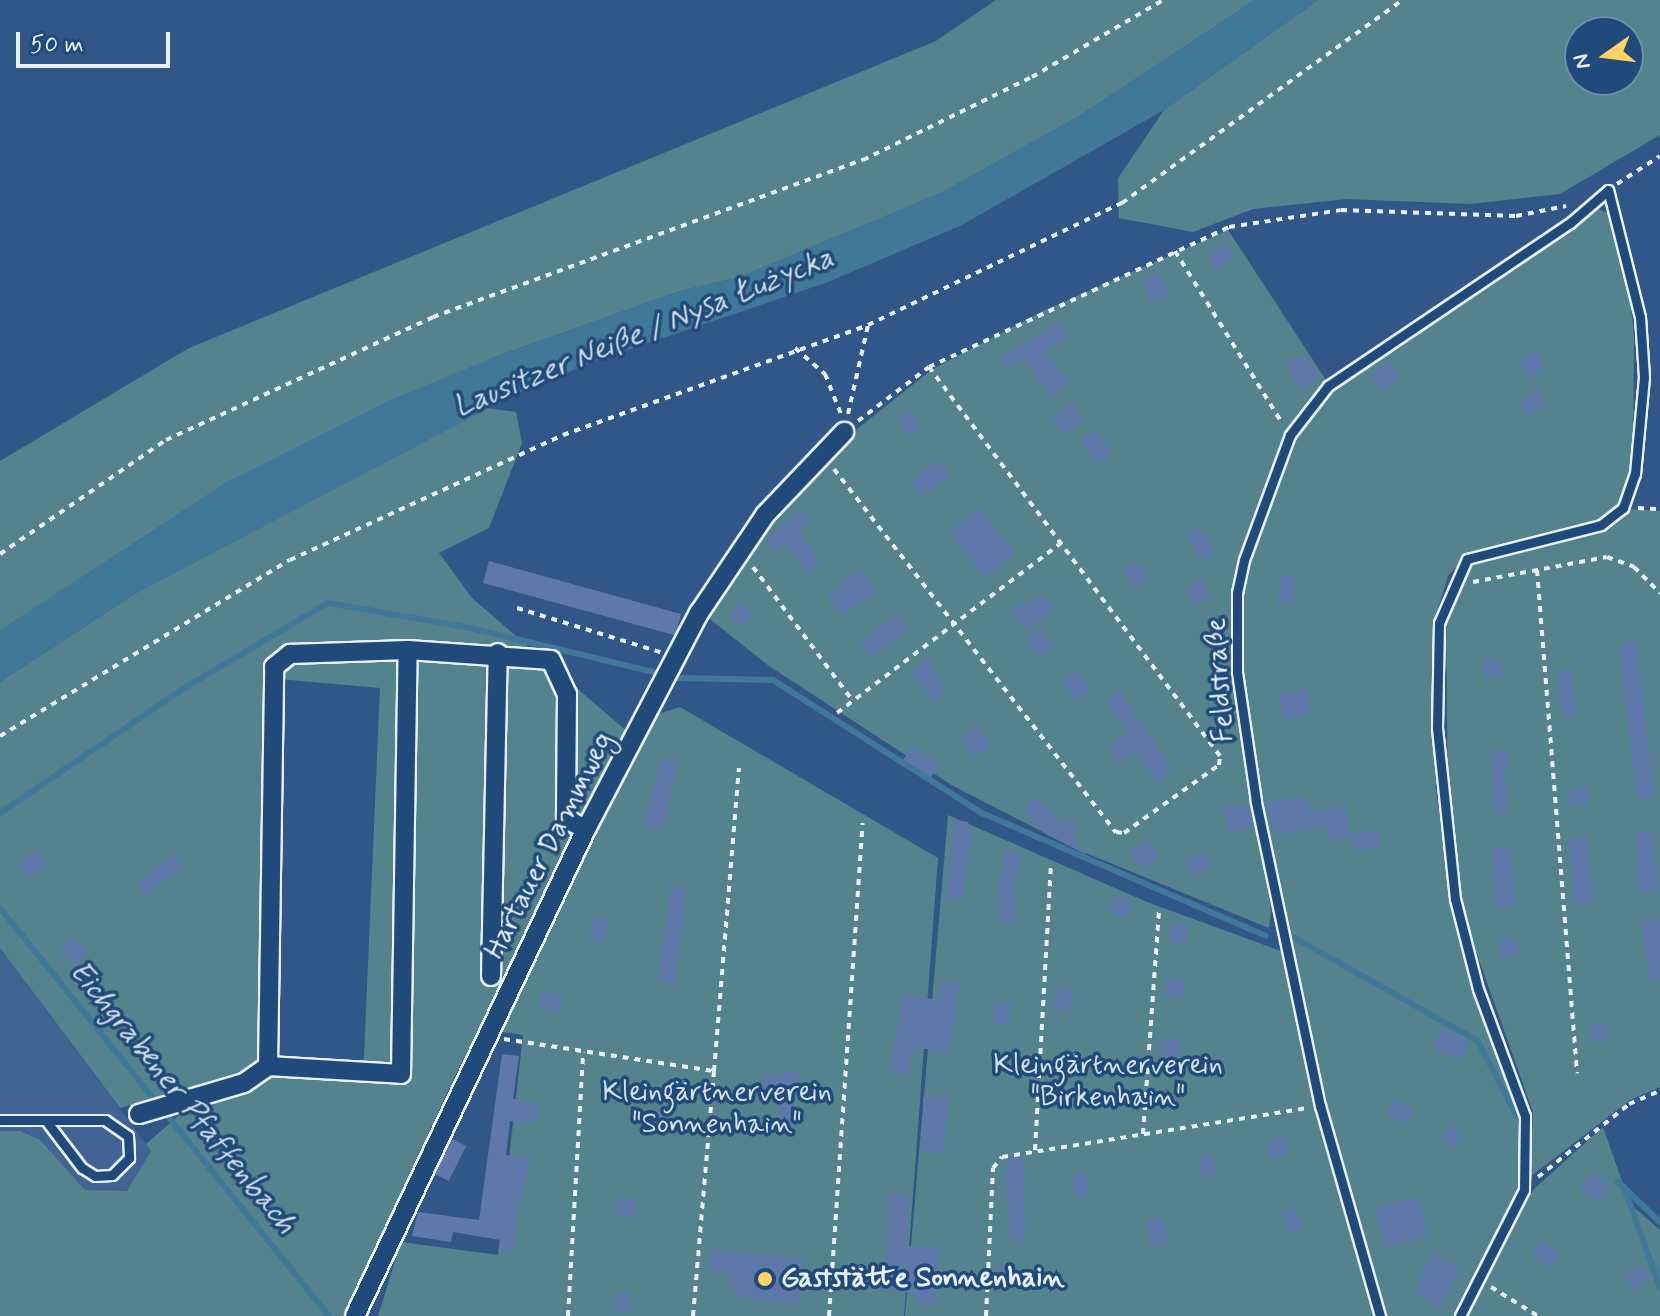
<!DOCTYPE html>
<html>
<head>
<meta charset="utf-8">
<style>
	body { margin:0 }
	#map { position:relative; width:1660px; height:1316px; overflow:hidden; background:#315788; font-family:Mynerve,sans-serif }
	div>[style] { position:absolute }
	.built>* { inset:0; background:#416494 }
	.green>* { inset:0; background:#54838d }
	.water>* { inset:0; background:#40789a }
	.stream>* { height:6px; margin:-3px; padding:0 3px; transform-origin:3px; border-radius:3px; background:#40789a }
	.building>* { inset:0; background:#5e78a9; transform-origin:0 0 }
	.path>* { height:4px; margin-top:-2px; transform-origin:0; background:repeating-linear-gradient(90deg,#e8f1f8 0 6px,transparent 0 12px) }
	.roads { filter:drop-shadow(2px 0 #e8f1f8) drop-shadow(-2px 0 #e8f1f8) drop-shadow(0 2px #e8f1f8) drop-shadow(0 -2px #e8f1f8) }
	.lane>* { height:9px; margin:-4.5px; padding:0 4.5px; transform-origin:4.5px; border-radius:4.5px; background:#1f4a7a }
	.street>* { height:18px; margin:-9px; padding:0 9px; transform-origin:9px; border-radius:9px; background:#1f4a7a }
	.dots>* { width:22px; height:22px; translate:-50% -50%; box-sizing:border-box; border:4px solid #1f4a7a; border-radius:50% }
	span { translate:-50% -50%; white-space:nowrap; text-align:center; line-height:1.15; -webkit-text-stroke:7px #1f4a7a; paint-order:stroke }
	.street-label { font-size:28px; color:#e8f1f8 }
	.park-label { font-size:28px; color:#d2e0e8 }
	.poi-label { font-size:28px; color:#e8f1f8; font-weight:700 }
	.left { translate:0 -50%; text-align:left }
	.water-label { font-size:30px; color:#cfdfea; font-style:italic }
	.north { position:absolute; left:1564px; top:16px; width:80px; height:80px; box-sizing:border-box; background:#1f4a7a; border:2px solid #6f8dac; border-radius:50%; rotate:256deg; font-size:22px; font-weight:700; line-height:32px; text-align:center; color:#e8f1f8 }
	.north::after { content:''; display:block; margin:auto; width:28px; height:36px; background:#ffd166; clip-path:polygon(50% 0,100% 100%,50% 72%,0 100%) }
	.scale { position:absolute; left:16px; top:32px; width:154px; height:36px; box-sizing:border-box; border:4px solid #e8f1f8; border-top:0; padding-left:10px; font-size:24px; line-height:28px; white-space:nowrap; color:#e8f1f8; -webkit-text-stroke:6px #1f4a7a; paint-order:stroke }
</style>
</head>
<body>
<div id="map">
	<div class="built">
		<div style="clip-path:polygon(0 948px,151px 1151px,275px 1316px,0 1316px)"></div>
	</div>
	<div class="green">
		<div style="clip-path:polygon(996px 0,1255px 0,1081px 115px,941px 193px,740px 277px,680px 291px,495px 357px,229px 481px,0 631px,0 461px,189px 348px,936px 41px)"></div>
		<div style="clip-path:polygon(evenodd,1318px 0,1660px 0,1660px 135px,1560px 194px,1470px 204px,1346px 199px,1253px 209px,1193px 232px,1119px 218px,1118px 178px,1164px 110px,1318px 0,1580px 32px,1628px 32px,1628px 80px,1580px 80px,1580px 32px)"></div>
		<div style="clip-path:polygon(1596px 208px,1610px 214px,1628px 279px,1634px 335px,1633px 465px,1620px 502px,1602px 519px,1468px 555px,1448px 576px,1434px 621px,1436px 791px,1455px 910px,1476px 990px,1521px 1120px,1519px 1188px,1455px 1316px,1383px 1316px,1322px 1100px,1287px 938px,1244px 706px,1240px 607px,1255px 535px,1301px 419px,1333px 388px)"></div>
		<div style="clip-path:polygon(1228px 230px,1326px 380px,1296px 416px,1260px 498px,1233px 604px,1238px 709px,1271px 911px,1269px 928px,1076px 849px,953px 786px,769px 666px,706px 616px,770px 525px,851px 434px,931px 370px,1045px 310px)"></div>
		<div style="clip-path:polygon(488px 408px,516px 412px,522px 443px,489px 528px,439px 553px,472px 598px,629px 733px,451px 1084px,346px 1316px,0 1316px,0 1131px,20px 1131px,40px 1140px,85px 1190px,127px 1191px,151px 1151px,146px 1144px,184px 1111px,276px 1073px,363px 1079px,380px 688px,267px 678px,259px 1059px,247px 1070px,120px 1108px,0 948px,0 682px,136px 593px)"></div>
		<div style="clip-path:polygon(1628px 509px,1660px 511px,1660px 1087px,1630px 1100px,1530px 1177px,1533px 1112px,1461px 909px,1448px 826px,1446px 606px,1467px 570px,1486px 556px,1600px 529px)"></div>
		<div style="clip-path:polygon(680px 707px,938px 858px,904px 1316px,378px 1316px,401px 1242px,498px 1255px,523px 1035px,495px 1031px,658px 714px)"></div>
		<div style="clip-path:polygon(948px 815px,1147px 902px,1281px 951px,1321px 1127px,1376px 1316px,905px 1316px)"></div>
		<div style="clip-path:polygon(1603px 1127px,1630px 1204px,1660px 1230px,1660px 1316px,1466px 1316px,1482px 1276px,1534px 1189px)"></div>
	</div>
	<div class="water">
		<div style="clip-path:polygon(1255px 0,1318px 0,1164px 110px,962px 225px,828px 282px,595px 361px,516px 394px,136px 593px,0 682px,0 630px,229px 481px,390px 400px,495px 357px,680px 291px,740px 277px,941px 193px,1081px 115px)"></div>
	</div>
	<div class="stream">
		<div style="left:0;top:813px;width:225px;rotate:-34.1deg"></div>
		<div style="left:186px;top:687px;width:165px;rotate:-30.6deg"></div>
		<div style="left:328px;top:603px;width:140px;rotate:9.9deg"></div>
		<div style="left:466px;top:627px;width:218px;rotate:13.5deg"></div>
		<div style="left:678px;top:678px;width:95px;rotate:1.2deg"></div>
		<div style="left:773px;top:680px;width:248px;rotate:32.5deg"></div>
		<div style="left:982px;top:813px;width:309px;rotate:23.4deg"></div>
		<div style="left:0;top:908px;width:524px;rotate:51.12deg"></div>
		<div style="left:1295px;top:938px;width:210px;rotate:29.4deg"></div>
		<div style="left:1478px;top:1041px;width:83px;rotate:62.8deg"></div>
		<div style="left:1618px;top:1182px;width:58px;rotate:43.6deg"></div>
		<div style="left:1624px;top:1187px;width:107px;rotate:70.4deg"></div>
	</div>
	<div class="building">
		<div style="left:1226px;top:244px;width:15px;height:22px;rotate:53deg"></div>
		<div style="left:1160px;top:274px;width:23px;height:19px;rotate:65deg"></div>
		<div style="clip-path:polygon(1060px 321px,1068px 338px,1044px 350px,1068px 383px,1050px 396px,1024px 359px,1006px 368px,1001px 359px)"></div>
		<div style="left:1535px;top:351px;width:19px;height:19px;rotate:58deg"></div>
		<div style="left:1304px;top:353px;width:29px;height:22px;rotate:54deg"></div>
		<div style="left:1390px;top:362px;width:19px;height:23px;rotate:55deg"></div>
		<div style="left:1537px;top:390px;width:16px;height:22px;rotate:55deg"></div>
		<div style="left:1072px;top:403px;width:21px;height:25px;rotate:55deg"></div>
		<div style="left:910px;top:410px;width:22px;height:16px;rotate:58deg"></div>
		<div style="left:1097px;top:430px;width:28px;height:19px;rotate:58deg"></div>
		<div style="left:938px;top:460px;width:20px;height:35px;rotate:53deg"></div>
		<div style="left:979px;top:508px;width:58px;height:39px;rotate:51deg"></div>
		<div style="clip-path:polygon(801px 509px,811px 520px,798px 531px,821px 562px,806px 573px,784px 544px,776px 551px,766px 539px)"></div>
		<div style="left:1198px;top:527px;width:30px;height:16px;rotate:53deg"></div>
		<div style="clip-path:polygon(489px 561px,681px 614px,677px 630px,674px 635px,483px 583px)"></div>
		<div style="left:1134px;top:561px;width:22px;height:15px;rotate:51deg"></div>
		<div style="clip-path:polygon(860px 569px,876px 592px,842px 615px,827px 596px)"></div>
		<div style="left:1281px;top:575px;width:15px;height:26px;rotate:8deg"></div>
		<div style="left:1200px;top:579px;width:18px;height:19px;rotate:56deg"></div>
		<div style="clip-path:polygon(1044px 595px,1054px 609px,1026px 630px,1010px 610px)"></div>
		<div style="left:741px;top:602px;width:18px;height:18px;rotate:45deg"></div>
		<div style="left:898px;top:615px;width:19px;height:46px;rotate:55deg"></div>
		<div style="left:1039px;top:629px;width:22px;height:16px;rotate:51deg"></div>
		<div style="left:1636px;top:642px;width:156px;height:18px;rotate:83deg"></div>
		<div style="clip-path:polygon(928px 659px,946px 692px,933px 702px,911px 671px)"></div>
		<div style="left:1502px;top:660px;width:18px;height:18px;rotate:87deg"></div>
		<div style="left:1572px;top:669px;width:48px;height:15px;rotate:84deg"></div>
		<div style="left:1077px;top:670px;width:24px;height:19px;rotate:55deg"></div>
		<div style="left:1306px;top:689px;width:26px;height:28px;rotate:79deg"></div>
		<div style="clip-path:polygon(1120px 691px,1174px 771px,1157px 783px,1134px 752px,1119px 763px,1108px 748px,1128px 733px,1106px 701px)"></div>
		<div style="left:977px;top:726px;width:24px;height:21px;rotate:55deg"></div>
		<div style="left:912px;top:746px;width:33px;height:16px;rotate:33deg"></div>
		<div style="clip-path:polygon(1490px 750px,1509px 750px,1510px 768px,1503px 768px,1509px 813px,1494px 815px)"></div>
		<div style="clip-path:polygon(661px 760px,678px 762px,663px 830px,644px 826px)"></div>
		<div style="left:1587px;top:788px;width:18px;height:18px;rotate:87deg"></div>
		<div style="clip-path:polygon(1304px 796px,1312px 813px,1345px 806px,1351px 836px,1328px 841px,1325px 826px,1276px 835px,1264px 803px)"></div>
		<div style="clip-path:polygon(1037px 797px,1060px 823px,1068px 817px,1078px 830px,1071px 836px,1087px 855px,1044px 833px,1023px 810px)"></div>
		<div style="clip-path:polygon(1240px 804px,1249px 806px,1254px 827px,1228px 833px,1223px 808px)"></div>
		<div style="clip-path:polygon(955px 820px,968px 822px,972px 832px,963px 900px,946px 898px)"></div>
		<div style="left:1378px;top:829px;width:18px;height:28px;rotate:77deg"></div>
		<div style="left:1653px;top:831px;width:60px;height:18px;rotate:86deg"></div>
		<div style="left:1587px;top:837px;width:65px;height:19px;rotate:84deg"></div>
		<div style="left:1147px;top:838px;width:21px;height:23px;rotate:51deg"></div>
		<div style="left:1511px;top:847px;width:60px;height:19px;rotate:87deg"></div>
		<div style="left:38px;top:851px;width:18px;height:22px;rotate:63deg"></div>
		<div style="clip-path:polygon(1005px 851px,1020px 852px,1019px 874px,1014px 873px,1016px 922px,1000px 923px,998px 873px,1008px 873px,1003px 872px)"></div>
		<div style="left:1206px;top:853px;width:16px;height:22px;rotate:72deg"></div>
		<div style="left:174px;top:855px;width:15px;height:47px;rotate:53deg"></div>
		<div style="clip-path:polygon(671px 887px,686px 888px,676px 984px,658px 981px)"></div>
		<div style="left:1113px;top:897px;width:18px;height:18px;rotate:6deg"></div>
		<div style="left:594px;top:917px;width:15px;height:22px;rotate:11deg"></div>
		<div style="clip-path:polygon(1660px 919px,1660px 980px,1650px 981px,1641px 922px)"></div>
		<div style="left:1170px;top:924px;width:18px;height:18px;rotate:3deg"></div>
		<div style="left:73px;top:937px;width:21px;height:18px;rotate:45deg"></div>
		<div style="left:1517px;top:937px;width:18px;height:18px;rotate:84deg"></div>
		<div style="left:1166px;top:979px;width:18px;height:18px;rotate:3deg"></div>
		<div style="clip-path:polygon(941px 981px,960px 983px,949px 1052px,912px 1047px,910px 1075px,889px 1074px,903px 994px,939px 1000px)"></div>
		<div style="left:1059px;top:987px;width:16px;height:22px;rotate:18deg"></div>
		<div style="left:542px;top:992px;width:22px;height:16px;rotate:13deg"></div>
		<div style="left:995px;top:1001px;width:16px;height:22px;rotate:7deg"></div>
		<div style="left:1588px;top:1025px;width:20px;height:17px"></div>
		<div style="left:1444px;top:1027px;width:31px;height:22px;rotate:31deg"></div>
		<div style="left:1161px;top:1038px;width:19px;height:18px;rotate:3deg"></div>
		<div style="clip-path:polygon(502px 1054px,519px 1056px,513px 1099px,539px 1103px,536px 1124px,510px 1121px,506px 1155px,531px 1158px,519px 1204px,515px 1251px,500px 1250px,500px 1240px,453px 1232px,451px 1242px,412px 1236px,418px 1212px,479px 1220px)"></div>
		<div style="clip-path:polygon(785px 1071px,800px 1073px,792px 1124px,777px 1121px,782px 1092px,763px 1089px,765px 1073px,784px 1076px)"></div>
		<div style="clip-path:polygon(950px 1096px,942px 1154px,923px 1152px,923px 1097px)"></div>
		<div style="left:1394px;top:1100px;width:21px;height:16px;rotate:25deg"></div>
		<div style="left:650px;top:1112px;width:16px;height:21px;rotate:4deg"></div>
		<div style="left:1450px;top:1125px;width:15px;height:17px;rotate:32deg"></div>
		<div style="left:1285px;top:1137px;width:18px;height:19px;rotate:77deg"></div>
		<div style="left:452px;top:1139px;width:16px;height:39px;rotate:27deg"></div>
		<div style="left:1213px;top:1154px;width:21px;height:15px;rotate:79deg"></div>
		<div style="clip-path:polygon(1024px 1155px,1025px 1240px,1010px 1240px,1006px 1174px,1009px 1156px)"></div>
		<div style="left:1085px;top:1172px;width:22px;height:15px;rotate:77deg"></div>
		<div style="left:1592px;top:1172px;width:23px;height:21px;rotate:38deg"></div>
		<div style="clip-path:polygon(888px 1193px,910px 1196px,907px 1246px,939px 1247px,935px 1305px,916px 1303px,917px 1293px,877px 1290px,889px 1235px)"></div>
		<div style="left:618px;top:1197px;width:19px;height:19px;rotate:6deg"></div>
		<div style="left:1418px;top:1197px;width:41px;height:45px;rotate:76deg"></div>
		<div style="left:1294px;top:1207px;width:22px;height:15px;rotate:68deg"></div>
		<div style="left:1163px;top:1218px;width:27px;height:18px;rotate:77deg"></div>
		<div style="left:1541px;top:1241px;width:24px;height:17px;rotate:36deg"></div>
		<div style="clip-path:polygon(711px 1249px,804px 1259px,799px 1305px,736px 1297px,738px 1286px,728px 1285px,729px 1273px,709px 1271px)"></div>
		<div style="clip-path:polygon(1431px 1253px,1460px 1268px,1440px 1308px,1415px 1294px)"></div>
		<div style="left:1640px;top:1264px;width:16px;height:21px;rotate:50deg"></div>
		<div style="left:1000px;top:1265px;width:16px;height:22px"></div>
		<div style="left:616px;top:1292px;width:15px;height:21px;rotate:4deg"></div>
	</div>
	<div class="path">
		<div style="left:1617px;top:184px;width:51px;rotate:-33.1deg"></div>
		<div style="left:1175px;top:251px;width:203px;rotate:58.1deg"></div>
		<div style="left:795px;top:348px;width:40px;rotate:41deg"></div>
		<div style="left:825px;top:374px;width:43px;rotate:68.2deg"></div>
		<div style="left:848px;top:414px;width:91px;rotate:-77.3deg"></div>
		<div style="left:858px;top:421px;width:89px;rotate:-37.3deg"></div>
		<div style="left:929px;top:367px;width:331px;rotate:-25deg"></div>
		<div style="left:1229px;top:227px;width:113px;rotate:-8.6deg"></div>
		<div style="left:1341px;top:210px;width:175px;rotate:2deg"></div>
		<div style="left:1516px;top:216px;width:51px;rotate:-11.3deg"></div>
		<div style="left:834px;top:469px;width:460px;rotate:52.2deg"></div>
		<div style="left:1116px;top:832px;width:8px;rotate:7deg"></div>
		<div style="left:1124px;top:833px;width:117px;rotate:-35.6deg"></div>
		<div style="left:1219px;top:765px;width:9px;rotate:-84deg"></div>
		<div style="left:1220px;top:756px;width:486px;rotate:-126.8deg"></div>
		<div style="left:1638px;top:508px;width:22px;rotate:3deg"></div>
		<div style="left:0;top:554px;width:201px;rotate:-34.5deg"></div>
		<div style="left:166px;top:440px;width:294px;rotate:-24.7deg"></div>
		<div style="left:433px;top:317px;width:458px;rotate:-20.1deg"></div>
		<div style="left:863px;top:160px;width:188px;rotate:-26.2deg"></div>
		<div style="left:1032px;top:77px;width:152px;rotate:-30.4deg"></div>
		<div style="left:753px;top:567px;width:167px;rotate:53.3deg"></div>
		<div style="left:1537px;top:570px;width:505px;rotate:85.45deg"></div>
		<div style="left:1473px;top:582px;width:136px;rotate:-10.6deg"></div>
		<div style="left:1607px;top:557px;width:29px;rotate:20deg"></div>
		<div style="left:1634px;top:567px;width:37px;rotate:45deg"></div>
		<div style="left:517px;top:608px;width:150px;rotate:17.1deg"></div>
		<div style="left:837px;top:713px;width:281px;rotate:-37.2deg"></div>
		<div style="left:0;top:736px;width:339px;rotate:-31.3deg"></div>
		<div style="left:290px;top:560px;width:300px;rotate:-24.6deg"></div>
		<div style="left:563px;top:435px;width:324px;rotate:-19.8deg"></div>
		<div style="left:868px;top:325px;width:282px;rotate:-25.7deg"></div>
		<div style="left:1122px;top:203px;width:346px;rotate:-35.9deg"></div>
		<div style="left:504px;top:1039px;width:212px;rotate:8.7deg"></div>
		<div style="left:714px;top:1071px;width:246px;rotate:94.9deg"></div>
		<div style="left:714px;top:1071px;width:304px;rotate:-85.3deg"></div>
		<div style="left:1143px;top:1134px;width:225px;rotate:-85.9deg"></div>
		<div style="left:1035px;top:1150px;width:285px;rotate:-86.8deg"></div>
		<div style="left:1538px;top:1177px;width:117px;rotate:-38.7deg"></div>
		<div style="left:1629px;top:1104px;width:34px;rotate:-23deg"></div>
		<div style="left:1491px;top:1287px;width:55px;rotate:31.7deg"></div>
		<div style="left:568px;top:1316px;width:264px;rotate:-86.7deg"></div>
		<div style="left:829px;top:1316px;width:494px;rotate:-86.1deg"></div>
		<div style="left:986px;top:1316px;width:148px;rotate:-87.3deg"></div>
		<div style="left:993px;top:1168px;width:14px;rotate:-51deg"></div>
		<div style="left:1002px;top:1157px;width:311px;rotate:-9.1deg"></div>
	</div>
	<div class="roads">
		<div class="lane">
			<div style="left:0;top:1120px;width:105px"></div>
			<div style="left:105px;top:1120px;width:28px;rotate:35deg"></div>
			<div style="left:128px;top:1136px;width:22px;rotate:87deg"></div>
			<div style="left:129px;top:1158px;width:24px;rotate:135deg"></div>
			<div style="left:112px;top:1175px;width:17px;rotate:177deg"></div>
			<div style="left:95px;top:1176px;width:15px;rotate:-148deg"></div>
			<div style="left:82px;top:1168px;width:58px;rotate:-127.3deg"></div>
			<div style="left:1380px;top:1316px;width:218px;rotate:-105.9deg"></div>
			<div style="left:1320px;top:1106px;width:312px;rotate:-101.9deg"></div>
			<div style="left:1256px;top:801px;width:130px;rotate:-98.4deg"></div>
			<div style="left:1237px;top:672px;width:79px;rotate:-90deg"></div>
			<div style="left:1237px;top:593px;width:34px;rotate:-78deg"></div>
			<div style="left:1244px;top:560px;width:133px;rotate:-69.8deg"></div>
			<div style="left:1290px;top:435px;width:62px;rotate:-52.2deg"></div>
			<div style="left:1328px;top:386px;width:292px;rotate:-34deg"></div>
			<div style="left:1570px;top:223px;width:48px;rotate:-40.7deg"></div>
			<div style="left:1460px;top:1316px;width:141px;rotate:-63.1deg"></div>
			<div style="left:1524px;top:1190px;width:74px;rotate:-89.2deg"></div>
			<div style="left:1525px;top:1116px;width:135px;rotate:-110.3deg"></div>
			<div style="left:1478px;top:989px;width:93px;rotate:-104.3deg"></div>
			<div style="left:1455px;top:899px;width:173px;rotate:-96deg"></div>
			<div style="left:1437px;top:727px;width:104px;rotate:-88.9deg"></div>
			<div style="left:1439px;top:623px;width:70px;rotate:-66.4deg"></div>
			<div style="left:1467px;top:559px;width:138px;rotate:-14.2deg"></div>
			<div style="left:1601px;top:525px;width:28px;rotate:-38deg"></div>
			<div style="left:1623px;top:508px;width:36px;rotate:-71deg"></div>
			<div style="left:1635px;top:474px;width:97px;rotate:-84.7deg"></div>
			<div style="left:1644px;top:377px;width:60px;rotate:-93.8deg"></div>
			<div style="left:1640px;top:317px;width:131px;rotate:-104.1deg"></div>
		</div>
		<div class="street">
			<div style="left:491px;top:976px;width:323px;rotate:-88.8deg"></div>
			<div style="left:268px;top:1066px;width:133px;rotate:3.4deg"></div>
			<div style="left:401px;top:1074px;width:424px;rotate:-89.1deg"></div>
			<div style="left:139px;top:1114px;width:109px;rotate:-16.4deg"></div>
			<div style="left:244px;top:1083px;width:29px;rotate:-35deg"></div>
			<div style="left:268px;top:1066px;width:399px;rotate:-89.1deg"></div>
			<div style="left:274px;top:667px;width:21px;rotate:-39deg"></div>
			<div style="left:290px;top:654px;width:118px;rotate:-1.9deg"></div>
			<div style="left:408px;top:650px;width:143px;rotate:4deg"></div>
			<div style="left:551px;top:660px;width:38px;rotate:65deg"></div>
			<div style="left:567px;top:694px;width:125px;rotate:90.5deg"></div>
			<div style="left:566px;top:819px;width:22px;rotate:27deg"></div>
			<div style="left:355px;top:1316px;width:539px;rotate:-64.62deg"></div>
			<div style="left:586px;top:829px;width:244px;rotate:-62.4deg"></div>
			<div style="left:699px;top:613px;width:118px;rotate:-56deg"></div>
			<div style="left:765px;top:515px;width:115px;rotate:-46.4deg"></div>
		</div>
	</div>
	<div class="dots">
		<div style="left:765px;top:1279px;background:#ffd166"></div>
	</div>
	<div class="street-label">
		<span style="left:1221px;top:680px;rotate:-94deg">Feldstraße</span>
		<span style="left:550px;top:846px;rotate:-63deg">Hartauer Dammweg</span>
	</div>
	<div class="park-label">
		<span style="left:1108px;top:1082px">Kleingärtnerverein<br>"Birkenhain"</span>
		<span style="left:717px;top:1109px">Kleingärtnerverein<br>"Sonnenhain"</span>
	</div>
	<div class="poi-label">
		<span class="left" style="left:781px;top:1279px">Gaststätte Sonnenhain</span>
	</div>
	<div class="water-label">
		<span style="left:644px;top:333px;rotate:-22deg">Lausitzer Neiße / Nysa Łużycka</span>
		<span style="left:182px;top:1098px;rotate:51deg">Eichgrabener Pfaffenbach</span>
	</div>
	<div class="north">N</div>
	<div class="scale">50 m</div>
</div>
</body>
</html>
